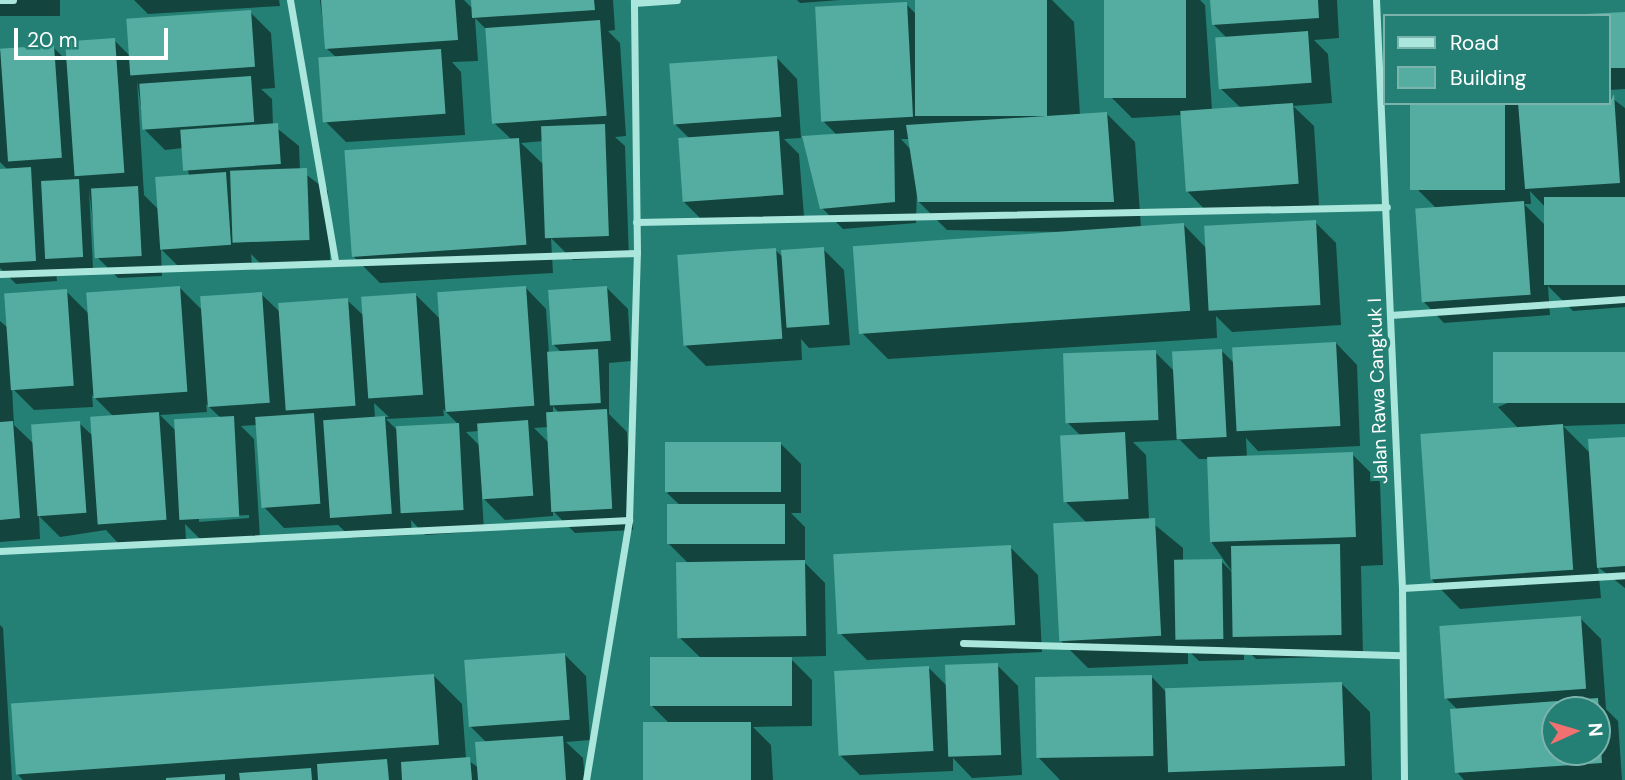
<!DOCTYPE html>
<html>
<head>
<meta charset="utf-8">
<style>
	body { margin:0 }
	#map { position:relative; width:1625px; height:780px; overflow:hidden; background:#248074; font-family:"DM Sans",sans-serif }
	div>[style] { position:absolute }
	.shadow>* { inset:0; background:#0007; transform-origin:0 0 }
	.building>* { inset:0; background:#55aca0; transform-origin:0 0 }
	.street>* { height:7px; margin:-3.5px; padding:0 3.5px; transform-origin:3.5px; border-radius:3.5px; background:#abe6dd }
	span { translate:-50% -50%; white-space:nowrap; text-align:center; line-height:1.15; -webkit-text-stroke:7px #248074; paint-order:stroke }
	.street-label { font-size:19px; color:#fff }
	.legend { position:absolute; left:1383px; top:14px; width:228px; height:91px; box-sizing:border-box; background:#248074; border:2px solid #7cb3ac; margin:0; padding:9px 12px; list-style:none; font-size:21px; color:#fff }
	.legend li { display:flex; align-items:center; gap:14px; height:35px }
	.legend b { width:35px; border:2px solid #7cb3ac }
	.north { position:absolute; left:1541px; top:696px; width:70px; height:70px; box-sizing:border-box; background:#248074; border:2px solid #7cb3ac; border-radius:50%; rotate:86deg; font-size:19px; font-weight:700; line-height:28px; text-align:center; color:#fff }
	.north::after { content:''; display:block; margin:auto; width:24px; height:32px; background:#f0716f; clip-path:polygon(50% 0,100% 100%,50% 72%,0 100%) }
	.scale { position:absolute; left:14px; top:28px; width:154px; height:32px; box-sizing:border-box; border:4px solid #fff; border-top:0; padding-left:9px; font-size:21px; line-height:24px; white-space:nowrap; color:#fff; -webkit-text-stroke:5px #248074; paint-order:stroke }
</style>
</head>
<body>
<div id="map">
	<div class="shadow">
		<div style="left:0;top:0;width:60px;height:16px"></div>
		<div style="clip-path:polygon(134px 0,279px 0,280px 6px,148px 14px)"></div>
		<div style="clip-path:polygon(evenodd,320px 0,464px 0,473px 9px,473px 0,613px 0,615px 30px,608px 31px,620px 43px,626px 136px,615px 137px,625px 146px,629px 257px,573px 260px,551px 238px,553px 273px,380px 283px,352px 255px,512px 140px,493px 122px,487px 30px,475px 18px,478px 61px,452px 62px,461px 72px,465px 135px,346px 142px,325px 121px,336px 57px,326px 48px,320px 0,544px 141px,546px 167px,521px 143px,544px 141px)"></div>
		<div style="clip-path:polygon(797px 0,840px 0,800px 3px)"></div>
		<div style="clip-path:polygon(evenodd,949px 0,1052px 0,1074px 22px,1080px 115px,1107px 114px,1135px 142px,1141px 228px,1184px 225px,1207px 249px,1315px 222px,1336px 243px,1341px 325px,1232px 332px,1216px 316px,1217px 338px,888px 359px,860px 331px,1067px 232px,947px 230px,919px 202px,917px 188px,916px 223px,843px 229px,822px 208px,837px 135px,824px 122px,906px 4px,917px 15px,949px 0,901px 139px,910px 139px,912px 151px,901px 139px)"></div>
		<div style="clip-path:polygon(1105px 0,1200px 0,1205px 5px,1212px 110px,1241px 108px,1220px 88px,1227px 38px,1213px 24px,1212px 0,1337px 0,1339px 38px,1314px 40px,1328px 54px,1332px 103px,1293px 106px,1314px 126px,1319px 205px,1208px 213px,1187px 191px,1182px 115px,1132px 118px,1111px 97px)"></div>
		<div style="clip-path:polygon(evenodd,250px 12px,271px 33px,275px 88px,261px 89px,272px 99px,273px 125px,299px 146px,300px 170px,328px 191px,330px 260px,261px 264px,251px 254px,252px 266px,182px 270px,161px 249px,162px 276px,118px 278px,97px 257px,89px 189px,93px 268px,56px 270px,57px 281px,16px 284px,0 268px,0 170px,8px 170px,0 162px,0 51px,53px 47px,68px 62px,114px 40px,130px 56px,250px 12px,137px 80px,144px 129px,165px 150px,183px 148px,189px 175px,158px 209px,144px 195px,137px 80px)"></div>
		<div style="clip-path:polygon(1625px 14px,1625px 89px,1609px 90px,1609px 16px,1577px 16px)"></div>
		<div style="clip-path:polygon(776px 57px,797px 79px,801px 138px,784px 139px,799px 154px,804px 216px,704px 222px,683px 201px,689px 138px,674px 123px)"></div>
		<div style="clip-path:polygon(evenodd,1609px 96px,1625px 108px,1625px 307px,1573px 311px,1548px 286px,1550px 315px,1444px 323px,1423px 301px,1437px 209px,1417px 189px,1411px 103px,1609px 103px,1609px 96px,1530px 191px,1546px 208px,1548px 228px,1524px 204px,1531px 204px,1530px 191px)"></div>
		<div style="clip-path:polygon(823px 249px,844px 270px,850px 345px,809px 348px,801px 339px,802px 360px,706px 366px,685px 345px,775px 250px,784px 258px)"></div>
		<div style="clip-path:polygon(evenodd,525px 287px,546px 309px,549px 354px,562px 353px,553px 344px,607px 288px,628px 309px,631px 361px,609px 363px,609px 414px,627px 432px,633px 530px,575px 533px,553px 511px,553px 516px,505px 520px,482px 497px,484px 531px,425px 535px,411px 520px,412px 535px,352px 538px,338px 525px,284px 528px,263px 506px,258px 425px,241px 426px,254px 439px,260px 538px,203px 542px,185px 524px,186px 540px,119px 544px,106px 530px,60px 537px,39px 516px,40px 539px,0 542px,0 321px,9px 329px,66px 291px,89px 314px,180px 288px,202px 310px,261px 294px,281px 313px,347px 300px,364px 316px,415px 294px,440px 319px,525px 287px,12px 388px,34px 410px,93px 407px,92px 395px,113px 416px,93px 436px,79px 423px,35px 445px,14px 425px,12px 388px,525px 287px,374px 403px,389px 417px,375px 418px,374px 403px,525px 287px,206px 404px,222px 419px,177px 432px,160px 415px,207px 412px,206px 404px,525px 287px,553px 406px,560px 414px,553px 415px,553px 406px,525px 287px,443px 409px,459px 425px,398px 431px,386px 419px,444px 416px,443px 409px,525px 287px,549px 427px,550px 444px,534px 428px,549px 427px,525px 287px,480px 431px,481px 447px,466px 432px,480px 431px,525px 287px,249px 515px,249px 518px,199px 522px,199px 518px,249px 515px)"></div>
		<div style="clip-path:polygon(evenodd,1336px 343px,1357px 365px,1360px 446px,1258px 451px,1246px 438px,1247px 459px,1352px 454px,1380px 482px,1383px 565px,1361px 566px,1363px 656px,1256px 659px,1244px 647px,1244px 660px,1199px 661px,1188px 650px,1188px 664px,1088px 668px,1060px 640px,1087px 523px,1065px 501px,1081px 436px,1068px 423px,1155px 352px,1175px 372px,1222px 351px,1234px 363px,1336px 343px,1180px 440px,1199px 459px,1209px 459px,1212px 543px,1233px 573px,1221px 561px,1183px 562px,1183px 548px,1149px 520px,1146px 455px,1133px 442px,1180px 440px)"></div>
		<div style="clip-path:polygon(1625px 354px,1625px 424px,1563px 426px,1591px 454px,1625px 439px,1625px 588px,1598px 567px,1601px 598px,1460px 609px,1432px 580px,1519px 429px,1498px 407px)"></div>
		<div style="clip-path:polygon(780px 443px,801px 464px,801px 513px,791px 513px,805px 527px,805px 563px,825px 583px,826px 656px,789px 657px,812px 680px,812px 726px,753px 727px,771px 745px,773px 780px,645px 780px,671px 725px,652px 706px,702px 659px,679px 637px,688px 563px,669px 544px,682px 507px,667px 493px)"></div>
		<div style="clip-path:polygon(1010px 547px,1038px 575px,1042px 652px,867px 660px,839px 632px)"></div>
		<div style="clip-path:polygon(evenodd,1580px 618px,1601px 639px,1606px 709px,1618px 721px,1622px 780px,1464px 780px,1457px 772px,1458px 710px,1446px 698px,1580px 618px,1555px 710px,1597px 710px,1597px 752px,1555px 752px,1555px 710px)"></div>
		<div style="clip-path:polygon(0 625px,3px 628px,12px 780px,0 780px)"></div>
		<div style="clip-path:polygon(565px 655px,586px 676px,590px 740px,566px 742px,583px 758px,585px 780px,23px 780px,18px 775px,434px 676px,462px 704px,466px 759px,479px 768px,487px 743px,470px 726px)"></div>
		<div style="clip-path:polygon(997px 665px,1018px 686px,1022px 775px,972px 778px,953px 758px,953px 771px,860px 775px,839px 754px,929px 668px,948px 687px)"></div>
		<div style="clip-path:polygon(1151px 676px,1166px 692px,1342px 684px,1370px 712px,1372px 780px,1060px 780px,1039px 758px)"></div>
	</div>
	<div class="building">
		<div style="clip-path:polygon(321px 0,455px 0,458px 40px,325px 49px)"></div>
		<div style="clip-path:polygon(471px 0,594px 0,595px 10px,472px 18px)"></div>
		<div style="left:915px;top:0;width:132px;height:116px"></div>
		<div style="left:1104px;top:0;width:82px;height:98px"></div>
		<div style="clip-path:polygon(1210px 0,1318px 0,1319px 18px,1212px 25px)"></div>
		<div style="left:907px;top:2px;width:115px;height:92px;rotate:87deg"></div>
		<div style="left:251px;top:10px;width:57px;height:125px;rotate:86deg"></div>
		<div style="clip-path:polygon(1625px 12px,1625px 68px,1609px 68px,1609px 16px,1586px 14px)"></div>
		<div style="left:600px;top:20px;width:96px;height:115px;rotate:86deg"></div>
		<div style="left:1308px;top:31px;width:52px;height:93px;rotate:86deg"></div>
		<div style="left:115px;top:38px;width:135px;height:50px;rotate:86deg"></div>
		<div style="left:54px;top:45px;width:113px;height:54px;rotate:86deg"></div>
		<div style="left:441px;top:49px;width:65px;height:123px;rotate:86deg"></div>
		<div style="left:777px;top:56px;width:61px;height:108px;rotate:86deg"></div>
		<div style="left:251px;top:76px;width:46px;height:112px;rotate:86deg"></div>
		<div style="clip-path:polygon(1614px 94px,1620px 183px,1525px 189px,1518px 103px,1609px 103px)"></div>
		<div style="left:1293px;top:103px;width:81px;height:113px;rotate:86deg"></div>
		<div style="left:1410px;top:103px;width:95px;height:87px"></div>
		<div style="clip-path:polygon(1107px 112px,1114px 202px,918px 202px,906px 125px)"></div>
		<div style="left:278px;top:123px;width:41px;height:98px;rotate:86deg"></div>
		<div style="left:605px;top:124px;width:112px;height:64px;rotate:88deg"></div>
		<div style="clip-path:polygon(894px 130px,895px 202px,820px 209px,802px 136px)"></div>
		<div style="left:779px;top:131px;width:64px;height:101px;rotate:86deg"></div>
		<div style="left:519px;top:138px;width:107px;height:175px;rotate:86deg"></div>
		<div style="clip-path:polygon(31px 167px,36px 261px,0 263px,0 169px)"></div>
		<div style="left:307px;top:168px;width:72px;height:77px;rotate:88deg"></div>
		<div style="left:226px;top:172px;width:73px;height:71px;rotate:86deg"></div>
		<div style="left:79px;top:179px;width:78px;height:38px;rotate:87deg"></div>
		<div style="left:138px;top:186px;width:70px;height:47px;rotate:87deg"></div>
		<div style="left:1625px;top:197px;width:88px;height:81px;rotate:90deg"></div>
		<div style="left:1524px;top:201px;width:94px;height:109px;rotate:86deg"></div>
		<div style="left:1316px;top:220px;width:85px;height:112px;rotate:87deg"></div>
		<div style="left:1184px;top:223px;width:88px;height:332px;rotate:86deg"></div>
		<div style="left:824px;top:247px;width:78px;height:43px;rotate:86deg"></div>
		<div style="left:776px;top:248px;width:91px;height:99px;rotate:86deg"></div>
		<div style="left:180px;top:286px;width:106px;height:94px;rotate:86deg"></div>
		<div style="left:526px;top:286px;width:120px;height:89px;rotate:86deg"></div>
		<div style="left:607px;top:286px;width:55px;height:59px;rotate:86deg"></div>
		<div style="left:67px;top:289px;width:97px;height:63px;rotate:86deg"></div>
		<div style="left:262px;top:292px;width:111px;height:62px;rotate:86deg"></div>
		<div style="left:416px;top:293px;width:102px;height:55px;rotate:86deg"></div>
		<div style="left:348px;top:298px;width:108px;height:70px;rotate:86deg"></div>
		<div style="left:1336px;top:342px;width:84px;height:104px;rotate:87deg"></div>
		<div style="left:598px;top:349px;width:54px;height:51px;rotate:87deg"></div>
		<div style="left:1222px;top:349px;width:88px;height:50px;rotate:87deg"></div>
		<div style="left:1156px;top:350px;width:70px;height:93px;rotate:88deg"></div>
		<div style="left:1625px;top:352px;width:51px;height:132px;rotate:90deg"></div>
		<div style="left:607px;top:409px;width:100px;height:61px;rotate:87deg"></div>
		<div style="left:159px;top:412px;width:108px;height:69px;rotate:86deg"></div>
		<div style="left:314px;top:413px;width:91px;height:59px;rotate:86deg"></div>
		<div style="left:234px;top:416px;width:101px;height:60px;rotate:87deg"></div>
		<div style="left:385px;top:416px;width:98px;height:62px;rotate:86deg"></div>
		<div style="left:528px;top:420px;width:76px;height:51px;rotate:86deg"></div>
		<div style="clip-path:polygon(13px 421px,20px 518px,0 520px,0 422px)"></div>
		<div style="left:80px;top:421px;width:92px;height:49px;rotate:86deg"></div>
		<div style="left:459px;top:423px;width:87px;height:63px;rotate:87deg"></div>
		<div style="left:1563px;top:424px;width:146px;height:143px;rotate:86deg"></div>
		<div style="left:1125px;top:432px;width:67px;height:65px;rotate:87deg"></div>
		<div style="clip-path:polygon(1625px 437px,1625px 566px,1597px 568px,1588px 439px)"></div>
		<div style="left:781px;top:442px;width:50px;height:116px;rotate:90deg"></div>
		<div style="left:1353px;top:452px;width:85px;height:146px;rotate:88deg"></div>
		<div style="left:785px;top:504px;width:40px;height:118px;rotate:90deg"></div>
		<div style="left:1155px;top:518px;width:118px;height:102px;rotate:87deg"></div>
		<div style="left:1340px;top:544px;width:91px;height:109px;rotate:89deg"></div>
		<div style="left:1011px;top:545px;width:80px;height:178px;rotate:87deg"></div>
		<div style="left:1222px;top:559px;width:80px;height:48px;rotate:89deg"></div>
		<div style="left:805px;top:560px;width:76px;height:129px;rotate:89deg"></div>
		<div style="left:1581px;top:616px;width:73px;height:142px;rotate:86deg"></div>
		<div style="left:565px;top:653px;width:67px;height:101px;rotate:86deg"></div>
		<div style="left:792px;top:657px;width:49px;height:142px;rotate:90deg"></div>
		<div style="left:998px;top:663px;width:92px;height:53px;rotate:88deg"></div>
		<div style="left:929px;top:666px;width:85px;height:95px;rotate:87deg"></div>
		<div style="left:434px;top:674px;width:71px;height:424px;rotate:86deg"></div>
		<div style="left:1152px;top:675px;width:81px;height:117px;rotate:89deg"></div>
		<div style="left:1342px;top:682px;width:84px;height:177px;rotate:88deg"></div>
		<div style="clip-path:polygon(1598px 698px,1599px 710px,1555px 710px,1555px 752px,1597px 752px,1599px 717px,1602px 763px,1455px 773px,1450px 709px)"></div>
		<div style="left:751px;top:722px;width:58px;height:108px;rotate:90deg"></div>
		<div style="clip-path:polygon(563px 736px,566px 780px,478px 780px,475px 742px)"></div>
		<div style="clip-path:polygon(470px 757px,472px 780px,402px 780px,401px 762px)"></div>
		<div style="clip-path:polygon(387px 759px,389px 780px,318px 780px,317px 764px)"></div>
		<div style="clip-path:polygon(311px 768px,312px 780px,240px 780px,239px 773px)"></div>
		<div style="clip-path:polygon(225px 774px,225px 780px,166px 780px,166px 778px)"></div>
	</div>
	<div class="street">
		<div style="left:0;top:0;width:13px"></div>
		<div style="left:290px;top:0;width:265px;rotate:80.2deg"></div>
		<div style="left:1376px;top:0;width:589px;rotate:87.47deg"></div>
		<div style="left:1402px;top:588px;width:192px;rotate:89.4deg"></div>
		<div style="left:634px;top:3px;width:43px;rotate:-4deg"></div>
		<div style="left:636px;top:222px;width:751px;rotate:-1.14deg"></div>
		<div style="left:0;top:274px;width:637px;rotate:-1.89deg"></div>
		<div style="left:1390px;top:315px;width:236px;rotate:-3.9deg"></div>
		<div style="left:0;top:551px;width:630px;rotate:-2.82deg"></div>
		<div style="left:1402px;top:588px;width:223px;rotate:-3.3deg"></div>
		<div style="left:963px;top:643px;width:439px;rotate:1.6deg"></div>
		<div style="left:586px;top:780px;width:264px;rotate:-80.6deg"></div>
		<div style="left:629px;top:520px;width:267px;rotate:-88.3deg"></div>
		<div style="left:637px;top:253px;width:253px;rotate:-90.7deg"></div>
	</div>
	<div class="street-label">
		<span style="left:1378px;top:391px;rotate:-92deg">Jalan Rawa Cangkuk I</span>
	</div>
	<ul class="legend">
	<li><b style="height:9px;background:#abe6dd"></b>Road</li>
	<li><b style="height:19px;background:#55aca0"></b>Building</li>
	</ul>
	<div class="north">N</div>
	<div class="scale">20 m</div>
</div>
</body>
</html>
